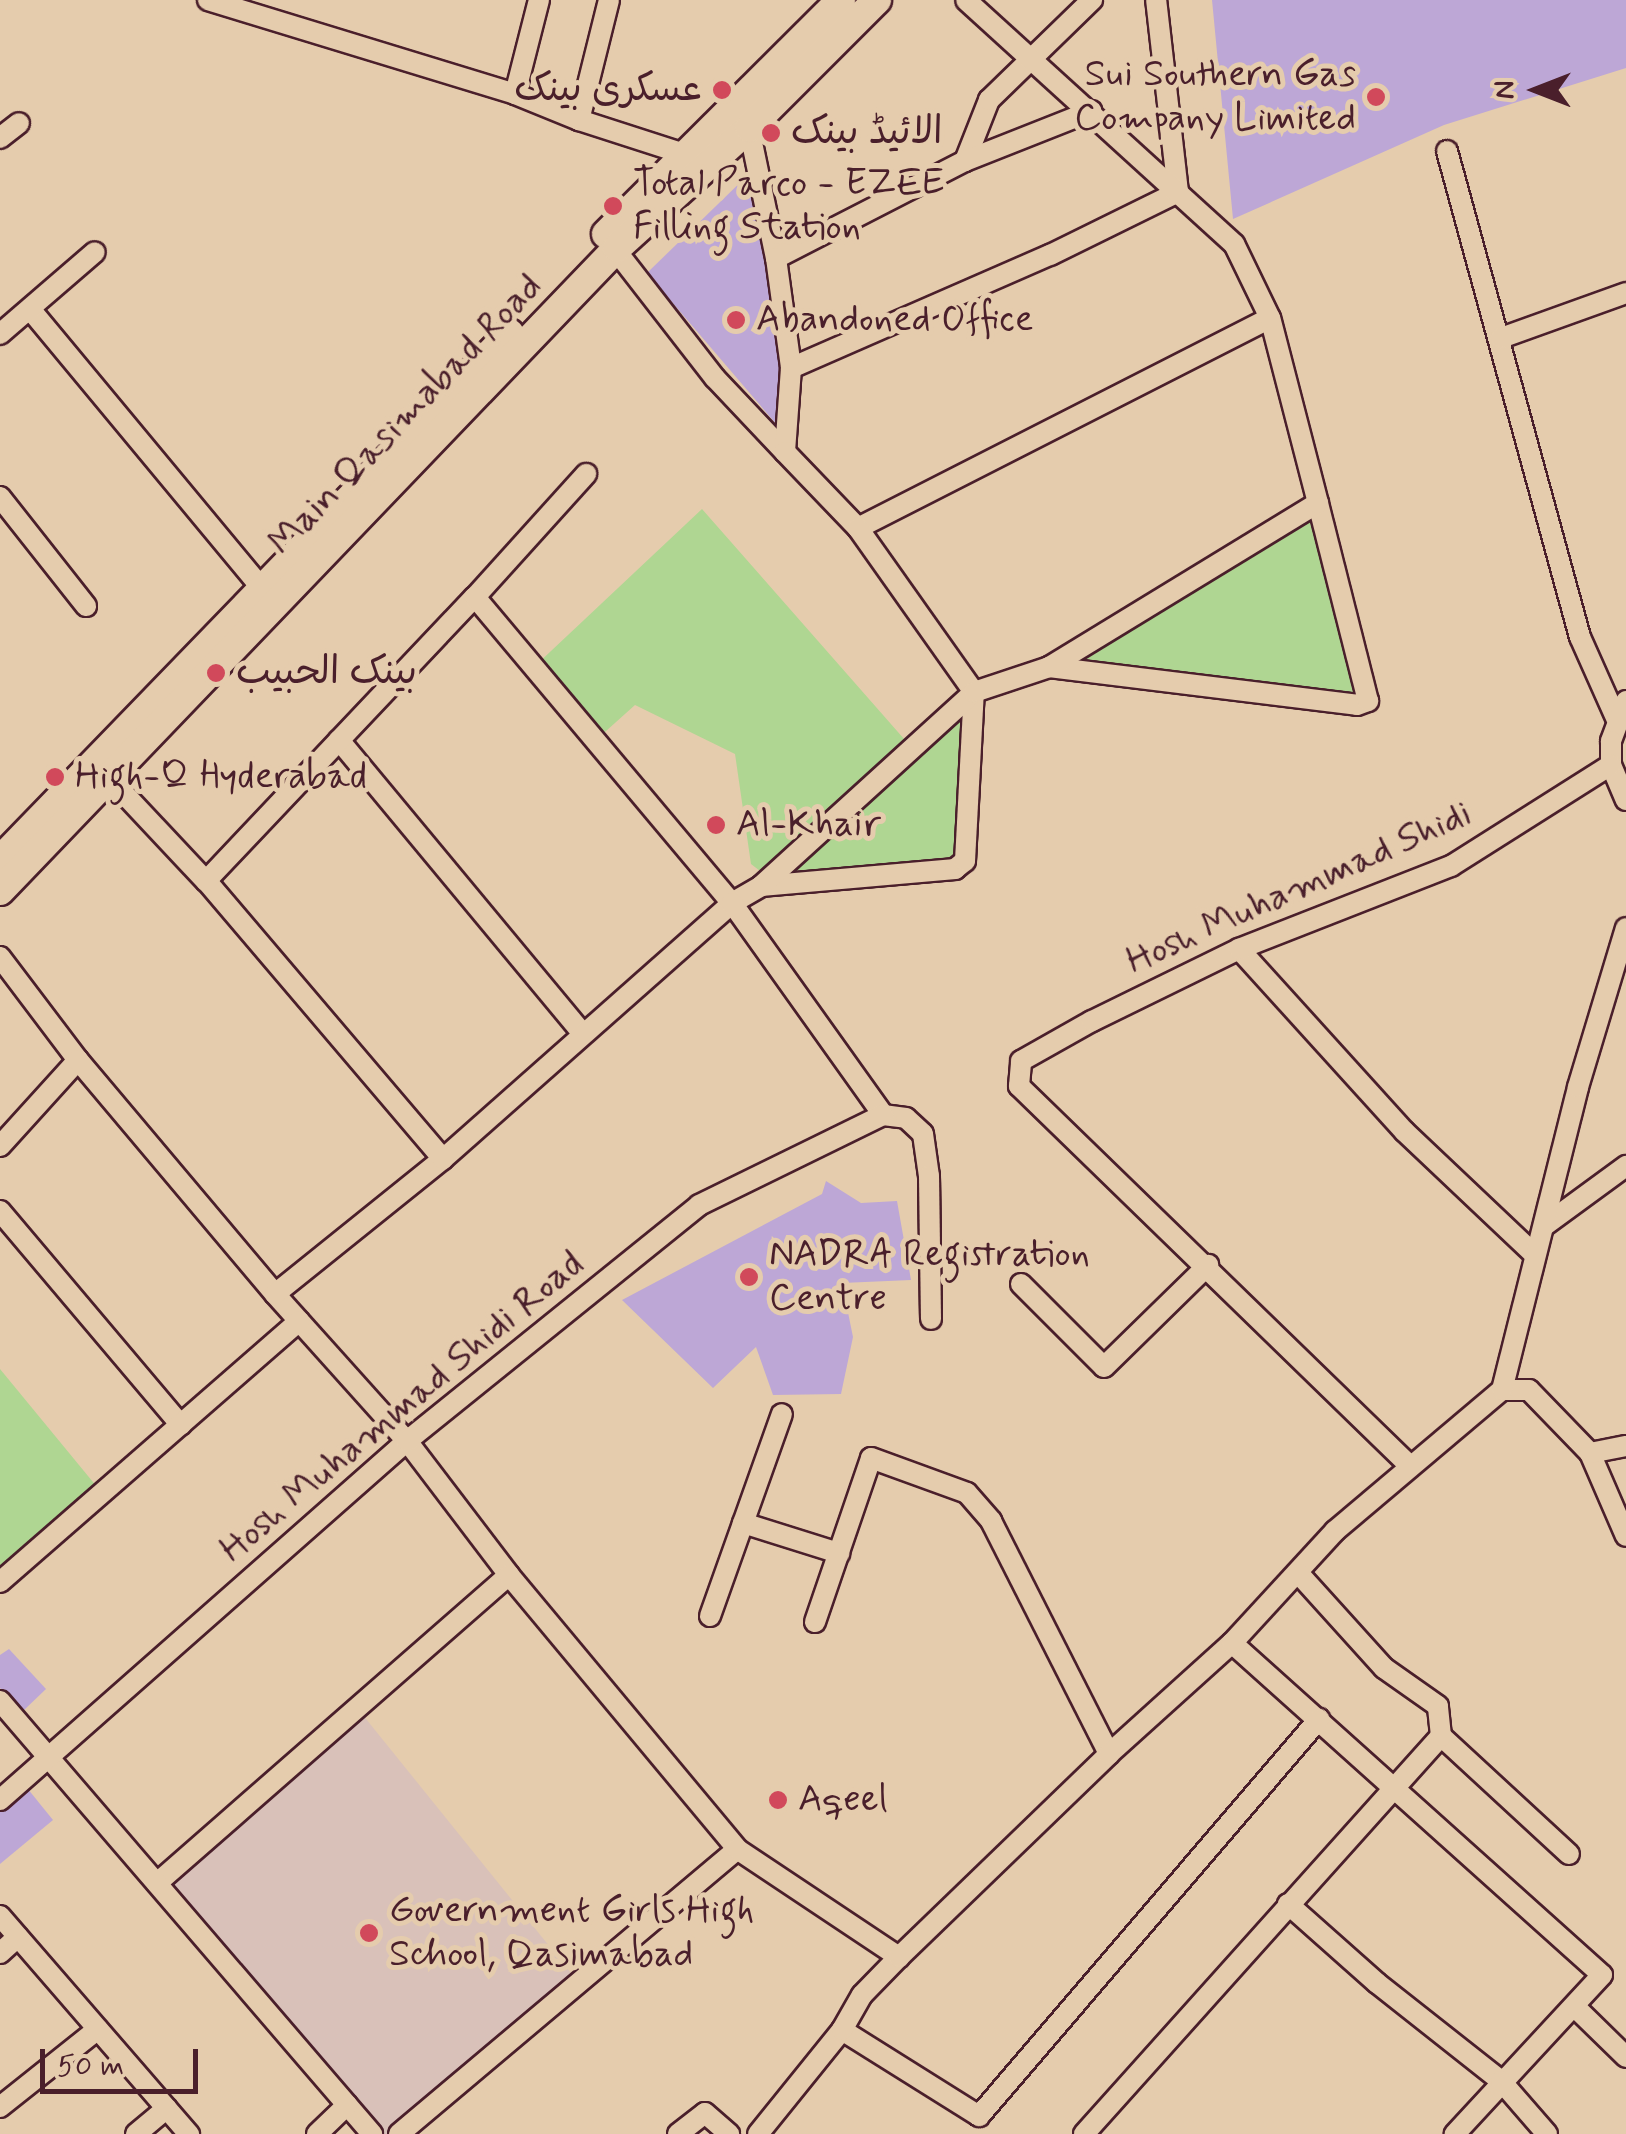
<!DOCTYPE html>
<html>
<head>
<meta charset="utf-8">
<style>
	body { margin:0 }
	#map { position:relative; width:1626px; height:2134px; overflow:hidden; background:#e5ccad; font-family:Mynerve,"Playpen Sans Arabic",sans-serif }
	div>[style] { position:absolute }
	.built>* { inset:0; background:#d9c1b9 }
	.green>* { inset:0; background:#afd692 }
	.building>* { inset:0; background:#bda7d6 }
	.roads { filter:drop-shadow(2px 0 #4a1f2b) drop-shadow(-2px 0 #4a1f2b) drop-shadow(0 2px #4a1f2b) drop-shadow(0 -2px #4a1f2b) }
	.street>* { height:20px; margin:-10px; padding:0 10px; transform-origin:10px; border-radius:10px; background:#e5ccad }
	.secondary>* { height:28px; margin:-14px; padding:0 14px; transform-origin:14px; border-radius:14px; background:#e5ccad }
	.dots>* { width:28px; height:28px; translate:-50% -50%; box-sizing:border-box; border:5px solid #e5ccad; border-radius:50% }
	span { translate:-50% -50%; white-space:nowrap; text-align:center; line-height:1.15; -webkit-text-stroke:10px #e5ccad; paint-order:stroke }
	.poi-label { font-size:38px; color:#4a1f2b }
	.right { translate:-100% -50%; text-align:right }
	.left { translate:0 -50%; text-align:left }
	.street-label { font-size:38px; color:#4a1f2b }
	.north { position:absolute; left:1486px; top:40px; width:100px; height:100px; -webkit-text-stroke:8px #e5ccad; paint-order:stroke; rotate:270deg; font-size:28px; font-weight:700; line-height:40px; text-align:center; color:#4a1f2b }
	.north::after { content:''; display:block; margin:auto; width:35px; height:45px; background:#4a1f2b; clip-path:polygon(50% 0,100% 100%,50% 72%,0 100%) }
	.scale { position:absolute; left:40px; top:2049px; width:158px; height:45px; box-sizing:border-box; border:5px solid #4a1f2b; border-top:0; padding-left:12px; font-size:30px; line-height:35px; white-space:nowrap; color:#4a1f2b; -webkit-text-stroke:8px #e5ccad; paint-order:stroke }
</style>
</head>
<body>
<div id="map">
	<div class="built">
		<div style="clip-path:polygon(358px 1709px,579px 1983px,399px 2134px,372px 2134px,157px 1883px)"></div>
	</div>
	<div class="green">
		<div style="clip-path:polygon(1318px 503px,1368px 701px,1049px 667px)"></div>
		<div style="clip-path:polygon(702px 509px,912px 748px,974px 692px,965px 861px,769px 878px,751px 864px,735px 754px,635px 705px,596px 740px,534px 667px)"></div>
		<div style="clip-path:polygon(0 1369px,102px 1493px,0 1582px)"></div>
	</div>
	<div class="building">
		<div style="clip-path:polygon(1212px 0,1626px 0,1626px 68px,1444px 125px,1233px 219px)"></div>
		<div style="clip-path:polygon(751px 172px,791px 368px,777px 425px,647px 273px)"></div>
		<div style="clip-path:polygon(826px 1181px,861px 1203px,897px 1201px,911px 1280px,842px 1283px,853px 1337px,841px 1394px,773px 1395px,756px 1347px,713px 1388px,622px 1300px,822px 1194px)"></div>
		<div style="clip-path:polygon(9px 1649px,46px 1689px,22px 1712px,0 1688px,0 1655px)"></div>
		<div style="clip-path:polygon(23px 1783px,53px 1820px,0 1864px,0 1804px)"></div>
	</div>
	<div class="roads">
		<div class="street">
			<div style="left:208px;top:0;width:321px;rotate:17deg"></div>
			<div style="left:515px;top:94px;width:69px;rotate:22.1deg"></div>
			<div style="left:609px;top:0;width:124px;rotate:104deg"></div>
			<div style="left:579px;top:120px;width:110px;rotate:17.9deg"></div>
			<div style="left:684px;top:154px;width:14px;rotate:36deg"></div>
			<div style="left:515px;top:94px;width:97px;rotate:-75.7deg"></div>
			<div style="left:749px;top:128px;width:133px;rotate:78.3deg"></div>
			<div style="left:776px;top:258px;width:212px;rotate:-27.2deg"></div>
			<div style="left:965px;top:161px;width:66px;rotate:-68.5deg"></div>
			<div style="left:989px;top:100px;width:144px;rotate:-44.2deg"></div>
			<div style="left:0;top:138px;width:24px;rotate:-38deg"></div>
			<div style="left:1447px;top:151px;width:504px;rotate:74.7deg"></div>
			<div style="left:1580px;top:637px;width:89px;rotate:66deg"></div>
			<div style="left:965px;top:161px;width:136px;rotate:-21.6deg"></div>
			<div style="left:607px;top:239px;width:176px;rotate:52.2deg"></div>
			<div style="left:715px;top:378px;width:102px;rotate:46.6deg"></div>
			<div style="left:776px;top:258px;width:111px;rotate:82.2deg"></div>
			<div style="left:791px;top:368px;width:283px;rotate:-23.6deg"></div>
			<div style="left:1050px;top:255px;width:143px;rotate:-26.2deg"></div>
			<div style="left:1178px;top:192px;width:193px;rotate:-96.5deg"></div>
			<div style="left:30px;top:309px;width:361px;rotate:50.3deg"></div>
			<div style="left:0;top:334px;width:125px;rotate:-40.8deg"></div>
			<div style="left:1501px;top:338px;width:133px;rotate:-19.8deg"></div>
			<div style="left:791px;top:368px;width:84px;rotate:94.1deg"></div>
			<div style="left:785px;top:452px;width:105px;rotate:46.2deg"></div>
			<div style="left:858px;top:528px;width:462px;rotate:-27deg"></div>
			<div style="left:0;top:497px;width:139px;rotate:51.7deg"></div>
			<div style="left:475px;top:597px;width:166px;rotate:-47.9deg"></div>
			<div style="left:1049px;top:667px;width:310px;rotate:7deg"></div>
			<div style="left:1357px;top:705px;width:12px;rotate:-20deg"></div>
			<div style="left:1368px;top:701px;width:204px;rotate:-104.2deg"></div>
			<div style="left:1626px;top:701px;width:43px;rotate:110.6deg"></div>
			<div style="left:1611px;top:741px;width:24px;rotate:90deg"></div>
			<div style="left:1611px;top:765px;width:38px;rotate:67deg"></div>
			<div style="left:339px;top:740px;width:381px;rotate:50.3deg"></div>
			<div style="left:111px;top:780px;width:139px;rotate:46.8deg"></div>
			<div style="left:761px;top:886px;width:195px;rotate:-5deg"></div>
			<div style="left:955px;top:869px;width:13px;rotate:-39deg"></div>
			<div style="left:965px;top:861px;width:169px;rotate:-87deg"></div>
			<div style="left:974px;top:692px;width:201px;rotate:-125.3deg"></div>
			<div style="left:1239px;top:949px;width:246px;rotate:47.8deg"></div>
			<div style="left:1404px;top:1131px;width:180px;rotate:43.4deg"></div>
			<div style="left:0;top:957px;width:129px;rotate:52.9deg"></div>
			<div style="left:78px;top:1060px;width:116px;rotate:132.2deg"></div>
			<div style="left:78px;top:1060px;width:306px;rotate:49.9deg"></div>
			<div style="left:275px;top:1294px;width:198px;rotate:48.1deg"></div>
			<div style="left:407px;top:1441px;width:168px;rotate:52.7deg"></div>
			<div style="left:509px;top:1575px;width:468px;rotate:138.8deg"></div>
			<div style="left:443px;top:1159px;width:386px;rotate:-41.5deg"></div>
			<div style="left:732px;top:903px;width:34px;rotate:-30deg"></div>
			<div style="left:761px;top:886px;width:288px;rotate:-42.3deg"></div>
			<div style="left:974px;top:692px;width:79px;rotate:-18.4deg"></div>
			<div style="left:1049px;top:667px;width:315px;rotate:-31.4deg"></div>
			<div style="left:1318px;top:503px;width:191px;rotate:-104.5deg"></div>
			<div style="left:1270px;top:318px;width:82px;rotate:-115.9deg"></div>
			<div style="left:1234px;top:244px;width:362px;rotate:-137.7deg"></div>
			<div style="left:0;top:1211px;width:280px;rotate:49.8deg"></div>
			<div style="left:1544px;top:1226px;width:102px;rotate:-36.2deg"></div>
			<div style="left:1021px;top:1284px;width:117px;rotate:45deg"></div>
			<div style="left:1104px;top:1367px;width:146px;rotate:-44.4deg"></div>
			<div style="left:275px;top:1294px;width:216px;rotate:-38.8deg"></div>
			<div style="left:443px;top:1159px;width:365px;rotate:-130.4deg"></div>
			<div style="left:206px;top:881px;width:391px;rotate:-46.6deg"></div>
			<div style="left:475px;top:597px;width:400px;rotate:50deg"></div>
			<div style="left:732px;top:903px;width:260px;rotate:54.5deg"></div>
			<div style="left:883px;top:1115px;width:23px;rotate:7deg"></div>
			<div style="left:906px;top:1118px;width:23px;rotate:43deg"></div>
			<div style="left:923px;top:1134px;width:42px;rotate:81.9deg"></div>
			<div style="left:929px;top:1176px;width:143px;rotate:89.2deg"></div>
			<div style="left:1502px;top:1390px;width:27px"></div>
			<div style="left:1529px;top:1390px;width:88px;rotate:45.9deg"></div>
			<div style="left:1590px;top:1453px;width:90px;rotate:66.6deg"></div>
			<div style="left:1590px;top:1453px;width:37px;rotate:-11deg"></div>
			<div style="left:1409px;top:1465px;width:544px;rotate:-135.82deg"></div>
			<div style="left:1019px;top:1086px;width:25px;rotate:-85deg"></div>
			<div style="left:1021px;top:1061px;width:81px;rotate:-29.4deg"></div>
			<div style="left:1092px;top:1021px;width:164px;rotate:-26.1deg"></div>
			<div style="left:1239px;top:949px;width:228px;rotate:-21.4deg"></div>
			<div style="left:1451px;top:866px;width:189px;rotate:-32.3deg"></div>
			<div style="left:743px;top:1523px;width:101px;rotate:17.4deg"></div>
			<div style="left:509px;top:1575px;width:356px;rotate:50.2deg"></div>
			<div style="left:0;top:1582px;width:397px;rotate:-41.1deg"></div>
			<div style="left:710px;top:1616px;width:214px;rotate:-70.4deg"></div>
			<div style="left:815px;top:1622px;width:173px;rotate:-71.1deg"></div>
			<div style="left:871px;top:1458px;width:102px;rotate:20deg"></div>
			<div style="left:967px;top:1493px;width:37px;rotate:49deg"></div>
			<div style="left:991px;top:1521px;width:261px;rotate:63.1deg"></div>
			<div style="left:1232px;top:1643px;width:497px;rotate:41.9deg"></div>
			<div style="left:1602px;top:1975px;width:217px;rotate:132.8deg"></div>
			<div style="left:0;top:1701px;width:571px;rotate:49.33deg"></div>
			<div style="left:1441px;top:1736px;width:174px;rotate:42.7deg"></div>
			<div style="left:0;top:1800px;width:543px;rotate:-41.41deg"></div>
			<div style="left:407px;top:1441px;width:375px;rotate:-38.9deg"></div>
			<div style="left:699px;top:1205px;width:205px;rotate:-26.1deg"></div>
			<div style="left:1288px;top:1904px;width:119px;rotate:41.6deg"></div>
			<div style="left:1377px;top:1983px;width:158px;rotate:38.3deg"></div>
			<div style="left:1501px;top:2081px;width:70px;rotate:49deg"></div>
			<div style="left:0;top:1916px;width:289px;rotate:49.1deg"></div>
			<div style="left:0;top:1953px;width:24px;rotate:-42deg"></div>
			<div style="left:1576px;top:2008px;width:70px;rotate:44.4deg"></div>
			<div style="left:842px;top:2030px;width:162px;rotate:32.1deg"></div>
			<div style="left:979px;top:2116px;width:523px;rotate:-49.42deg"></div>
			<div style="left:0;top:2107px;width:125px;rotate:-38.5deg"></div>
			<div style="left:136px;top:2134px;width:40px;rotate:-40deg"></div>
			<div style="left:317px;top:2134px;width:42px;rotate:-44deg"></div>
			<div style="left:399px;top:2134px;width:442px;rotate:-40.1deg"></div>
			<div style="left:737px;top:1849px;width:195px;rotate:33.7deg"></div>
			<div style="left:678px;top:2134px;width:34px;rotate:-38deg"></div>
			<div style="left:705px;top:2113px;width:32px;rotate:41deg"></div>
			<div style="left:758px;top:2134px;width:134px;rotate:-51.1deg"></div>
			<div style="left:842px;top:2030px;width:40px;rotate:-60.3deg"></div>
			<div style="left:862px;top:1995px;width:53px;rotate:-45.8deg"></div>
			<div style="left:899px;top:1957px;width:292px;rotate:-44deg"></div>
			<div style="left:1109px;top:1754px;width:166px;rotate:-42.1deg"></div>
			<div style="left:1232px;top:1643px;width:152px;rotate:-47.4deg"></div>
			<div style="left:1335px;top:1531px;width:219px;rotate:-40.2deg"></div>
			<div style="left:1502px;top:1390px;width:312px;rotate:-75.9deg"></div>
			<div style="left:1578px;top:1087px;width:166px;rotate:-73.2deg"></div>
			<div style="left:1084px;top:2134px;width:535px;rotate:-48.11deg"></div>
			<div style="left:1441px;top:1736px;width:30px;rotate:-96deg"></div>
			<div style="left:1438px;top:1706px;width:66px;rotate:-144.9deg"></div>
			<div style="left:1384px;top:1668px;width:127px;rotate:-132.1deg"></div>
		</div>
		<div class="secondary">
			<div style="left:606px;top:234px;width:332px;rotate:-44.9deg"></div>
			<div style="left:0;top:860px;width:733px;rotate:-45.94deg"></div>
			<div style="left:0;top:891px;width:891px;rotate:-46.18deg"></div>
			<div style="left:617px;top:248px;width:178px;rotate:-42.3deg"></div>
			<div style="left:749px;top:128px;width:181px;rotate:-45deg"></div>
		</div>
	</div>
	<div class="dots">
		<div style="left:722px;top:90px;background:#d1495b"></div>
		<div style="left:1376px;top:97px;background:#d1495b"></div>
		<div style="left:771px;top:133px;background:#d1495b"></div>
		<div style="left:613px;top:206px;background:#d1495b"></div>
		<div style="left:736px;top:320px;background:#d1495b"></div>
		<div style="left:216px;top:673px;background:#d1495b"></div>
		<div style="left:55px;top:777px;background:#d1495b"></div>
		<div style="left:716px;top:825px;background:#d1495b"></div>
		<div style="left:749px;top:1277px;background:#d1495b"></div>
		<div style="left:778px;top:1800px;background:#d1495b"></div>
		<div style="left:369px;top:1933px;background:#d1495b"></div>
	</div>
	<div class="poi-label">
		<span class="right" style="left:1356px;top:97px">Sui Southern Gas<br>Company Limited</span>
		<span class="right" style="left:702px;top:90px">عسکری بینک</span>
		<span class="left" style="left:791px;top:133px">الائیڈ بینک</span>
		<span class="left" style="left:633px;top:206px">Total Parco - EZEE<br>Filling Station</span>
		<span class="left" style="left:756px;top:320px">Abandoned Office</span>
		<span class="left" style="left:236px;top:673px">بينک الحبيب</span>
		<span class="left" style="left:75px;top:777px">High-Q Hyderabad</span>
		<span class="left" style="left:736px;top:825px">Al-Khair</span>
		<span class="left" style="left:769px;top:1277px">NADRA Registration<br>Centre</span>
		<span class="left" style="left:798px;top:1800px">Aqeel</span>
		<span class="left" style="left:389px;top:1933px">Government Girls High<br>School, Qasimabad</span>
	</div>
	<div class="street-label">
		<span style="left:406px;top:415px;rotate:-46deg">Main Qasimabad Road</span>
		<span style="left:1299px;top:888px;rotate:-24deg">Hosh Muhammad Shidi</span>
		<span style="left:402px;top:1407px;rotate:-40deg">Hosh Muhammad Shidi Road</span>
	</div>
	<div class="north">N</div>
	<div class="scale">50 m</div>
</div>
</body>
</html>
